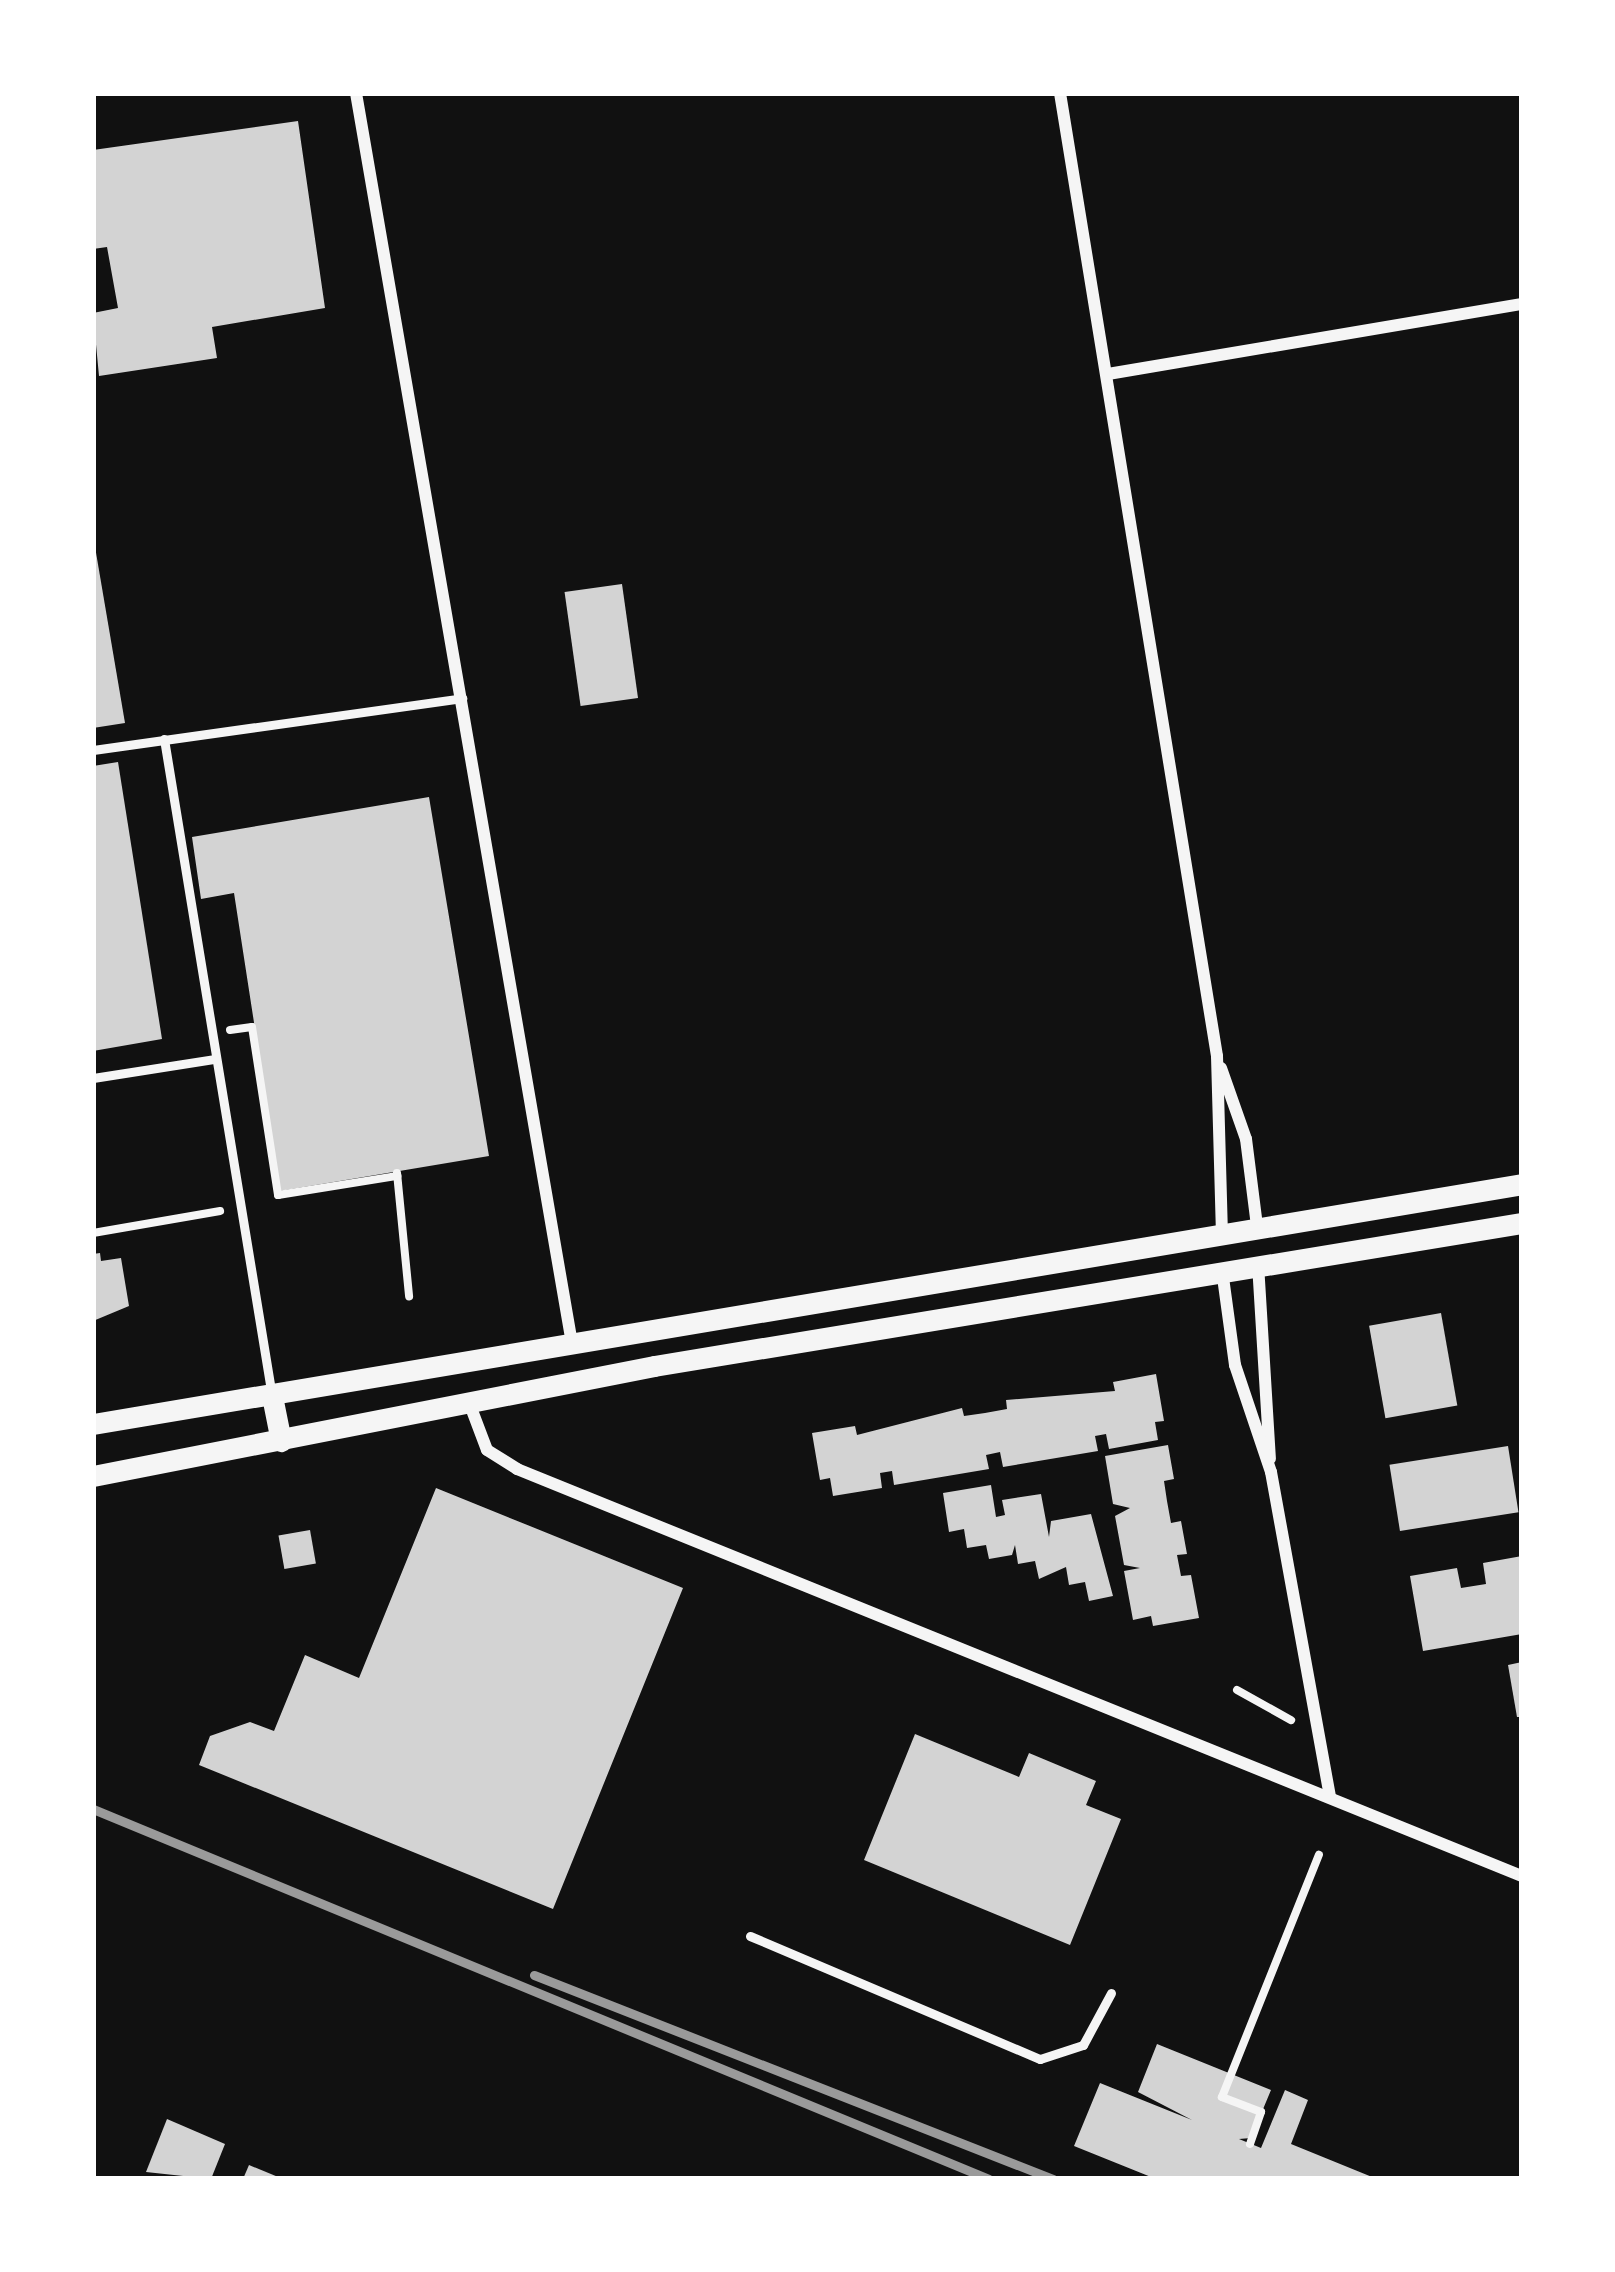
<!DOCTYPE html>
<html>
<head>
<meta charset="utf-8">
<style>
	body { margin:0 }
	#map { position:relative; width:1615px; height:2272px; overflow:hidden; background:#111; font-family:Lato,sans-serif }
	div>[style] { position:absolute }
	.building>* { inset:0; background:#d3d3d3; transform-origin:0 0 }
	.path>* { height:8px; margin:-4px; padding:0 4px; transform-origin:4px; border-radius:4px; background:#f5f5f5 }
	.service>* { height:9px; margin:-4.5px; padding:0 4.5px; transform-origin:4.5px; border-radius:4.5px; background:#f5f5f5 }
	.minor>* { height:12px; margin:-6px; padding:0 6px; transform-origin:6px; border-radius:6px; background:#f5f5f5 }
	.tertiary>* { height:21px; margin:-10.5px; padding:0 10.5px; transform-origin:10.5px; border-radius:10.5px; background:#f5f5f5 }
	.rail>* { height:9px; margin:-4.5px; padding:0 4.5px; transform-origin:4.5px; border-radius:4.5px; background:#9a9a9a }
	span { translate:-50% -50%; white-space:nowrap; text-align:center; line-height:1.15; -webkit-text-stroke:9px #fff; paint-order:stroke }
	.frame { position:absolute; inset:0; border:96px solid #fff; pointer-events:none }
</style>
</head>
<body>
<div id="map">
	<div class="building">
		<div style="clip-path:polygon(298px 121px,325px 308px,212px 327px,217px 358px,99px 376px,93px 313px,118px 308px,107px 247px,93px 249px,93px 150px)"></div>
		<div style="clip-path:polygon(93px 535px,125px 723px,93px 728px)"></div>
		<div style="left:622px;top:584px;width:115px;height:58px;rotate:82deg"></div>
		<div style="clip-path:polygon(118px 762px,162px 1039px,93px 1051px,93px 766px)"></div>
		<div style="clip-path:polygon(429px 797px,489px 1156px,280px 1191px,234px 893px,201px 899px,192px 837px)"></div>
		<div style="clip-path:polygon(100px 1253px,101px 1261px,121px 1258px,129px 1306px,93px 1321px,93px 1254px)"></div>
		<div style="left:1441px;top:1313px;width:94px;height:73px;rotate:80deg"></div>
		<div style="clip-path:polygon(1156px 1374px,1164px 1421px,1155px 1422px,1158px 1440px,1109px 1449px,1106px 1434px,1095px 1436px,1098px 1451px,1003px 1467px,1000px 1452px,986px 1455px,989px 1469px,894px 1485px,892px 1471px,880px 1473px,882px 1488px,833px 1496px,830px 1478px,820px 1480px,812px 1433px,855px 1426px,857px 1435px,962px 1408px,964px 1416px,985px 1413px,1007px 1409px,1006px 1400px,1115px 1391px,1113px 1382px)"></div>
		<div style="clip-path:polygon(1168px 1445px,1174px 1479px,1164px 1481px,1167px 1501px,1171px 1523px,1181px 1521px,1187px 1554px,1177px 1555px,1181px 1576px,1191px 1575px,1199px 1618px,1153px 1626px,1151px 1616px,1133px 1620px,1124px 1571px,1140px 1568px,1124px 1565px,1115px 1516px,1130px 1508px,1113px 1504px,1105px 1456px)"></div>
		<div style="left:1508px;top:1446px;width:67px;height:120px;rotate:81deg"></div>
		<div style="clip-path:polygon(991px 1485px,996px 1517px,1005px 1515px,1002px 1500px,1041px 1494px,1049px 1537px,1051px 1521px,1091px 1514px,1113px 1596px,1089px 1601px,1085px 1582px,1069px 1585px,1066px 1567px,1039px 1579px,1035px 1561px,1018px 1564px,1015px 1545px,1012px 1555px,989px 1559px,986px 1545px,967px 1548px,964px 1529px,949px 1532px,943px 1493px)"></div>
		<div style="clip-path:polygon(436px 1488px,683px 1588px,553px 1909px,199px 1765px,210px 1736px,250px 1722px,274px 1731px,305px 1655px,359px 1678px)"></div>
		<div style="left:310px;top:1530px;width:34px;height:32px;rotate:80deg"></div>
		<div style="clip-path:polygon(1522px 1556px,1522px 1634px,1423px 1651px,1410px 1576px,1457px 1568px,1461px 1588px,1486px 1584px,1483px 1563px)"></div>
		<div style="clip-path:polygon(1522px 1662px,1522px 1717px,1517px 1717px,1508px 1665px)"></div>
		<div style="clip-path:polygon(915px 1734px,1019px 1777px,1029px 1753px,1096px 1781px,1086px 1805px,1121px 1819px,1070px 1945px,864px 1860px)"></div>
		<div style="clip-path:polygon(1157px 2044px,1271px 2090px,1251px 2138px,1239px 2139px,1261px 2148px,1285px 2090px,1308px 2100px,1291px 2144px,1377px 2179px,1156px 2179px,1074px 2146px,1100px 2083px,1192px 2120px,1138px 2092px)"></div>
		<div style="clip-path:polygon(167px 2119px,225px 2144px,211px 2179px,146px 2172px)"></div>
		<div style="clip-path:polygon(249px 2165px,283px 2179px,243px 2179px)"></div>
	</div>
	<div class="path">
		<div style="left:230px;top:1030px;width:22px;rotate:-8deg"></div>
		<div style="left:252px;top:1027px;width:170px;rotate:81.2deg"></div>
		<div style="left:278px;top:1195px;width:121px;rotate:-9.1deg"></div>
		<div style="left:397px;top:1173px;width:124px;rotate:84.4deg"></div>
		<div style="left:93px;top:1233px;width:129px;rotate:-9.8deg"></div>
		<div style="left:1237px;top:1690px;width:62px;rotate:29.1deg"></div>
		<div style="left:1250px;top:2144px;width:34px;rotate:-71deg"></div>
		<div style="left:1261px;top:2112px;width:42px;rotate:-159deg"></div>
		<div style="left:1222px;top:2097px;width:261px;rotate:-68.2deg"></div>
	</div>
	<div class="service">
		<div style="left:164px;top:739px;width:660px;rotate:80.67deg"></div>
		<div style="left:93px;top:750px;width:373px;rotate:-8deg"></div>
		<div style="left:93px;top:1078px;width:122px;rotate:-8.9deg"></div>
		<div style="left:750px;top:1936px;width:315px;rotate:23deg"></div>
		<div style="left:1040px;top:2059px;width:45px;rotate:-18deg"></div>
		<div style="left:1083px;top:2045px;width:59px;rotate:-61.7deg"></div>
	</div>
	<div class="minor">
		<div style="left:356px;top:93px;width:1269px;rotate:80.2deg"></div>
		<div style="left:1060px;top:93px;width:976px;rotate:80.74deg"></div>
		<div style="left:1217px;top:1056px;width:176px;rotate:88.4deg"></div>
		<div style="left:1108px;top:374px;width:420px;rotate:-9.6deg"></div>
		<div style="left:1221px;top:1068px;width:75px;rotate:70.6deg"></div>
		<div style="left:1246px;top:1139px;width:88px;rotate:82.8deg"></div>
		<div style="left:1258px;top:1264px;width:195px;rotate:86.5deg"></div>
		<div style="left:1222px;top:1270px;width:96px;rotate:82.2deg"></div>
		<div style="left:1235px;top:1365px;width:113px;rotate:71.4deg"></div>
		<div style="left:1271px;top:1472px;width:330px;rotate:79.7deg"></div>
		<div style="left:470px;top:1405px;width:48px;rotate:69.3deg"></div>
		<div style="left:487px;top:1450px;width:36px;rotate:32deg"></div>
		<div style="left:517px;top:1469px;width:1084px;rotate:22.05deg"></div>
	</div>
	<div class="tertiary">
		<div style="left:272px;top:1396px;width:46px;rotate:78.7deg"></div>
		<div style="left:93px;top:1424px;width:1449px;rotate:-9.53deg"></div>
		<div style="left:93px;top:1476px;width:572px;rotate:-11.09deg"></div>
		<div style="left:654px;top:1366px;width:880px;rotate:-9.36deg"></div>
	</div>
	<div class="rail">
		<div style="left:93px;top:1809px;width:969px;rotate:22.44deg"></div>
		<div style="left:534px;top:1975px;width:558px;rotate:21.46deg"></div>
	</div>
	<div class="frame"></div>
</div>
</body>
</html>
